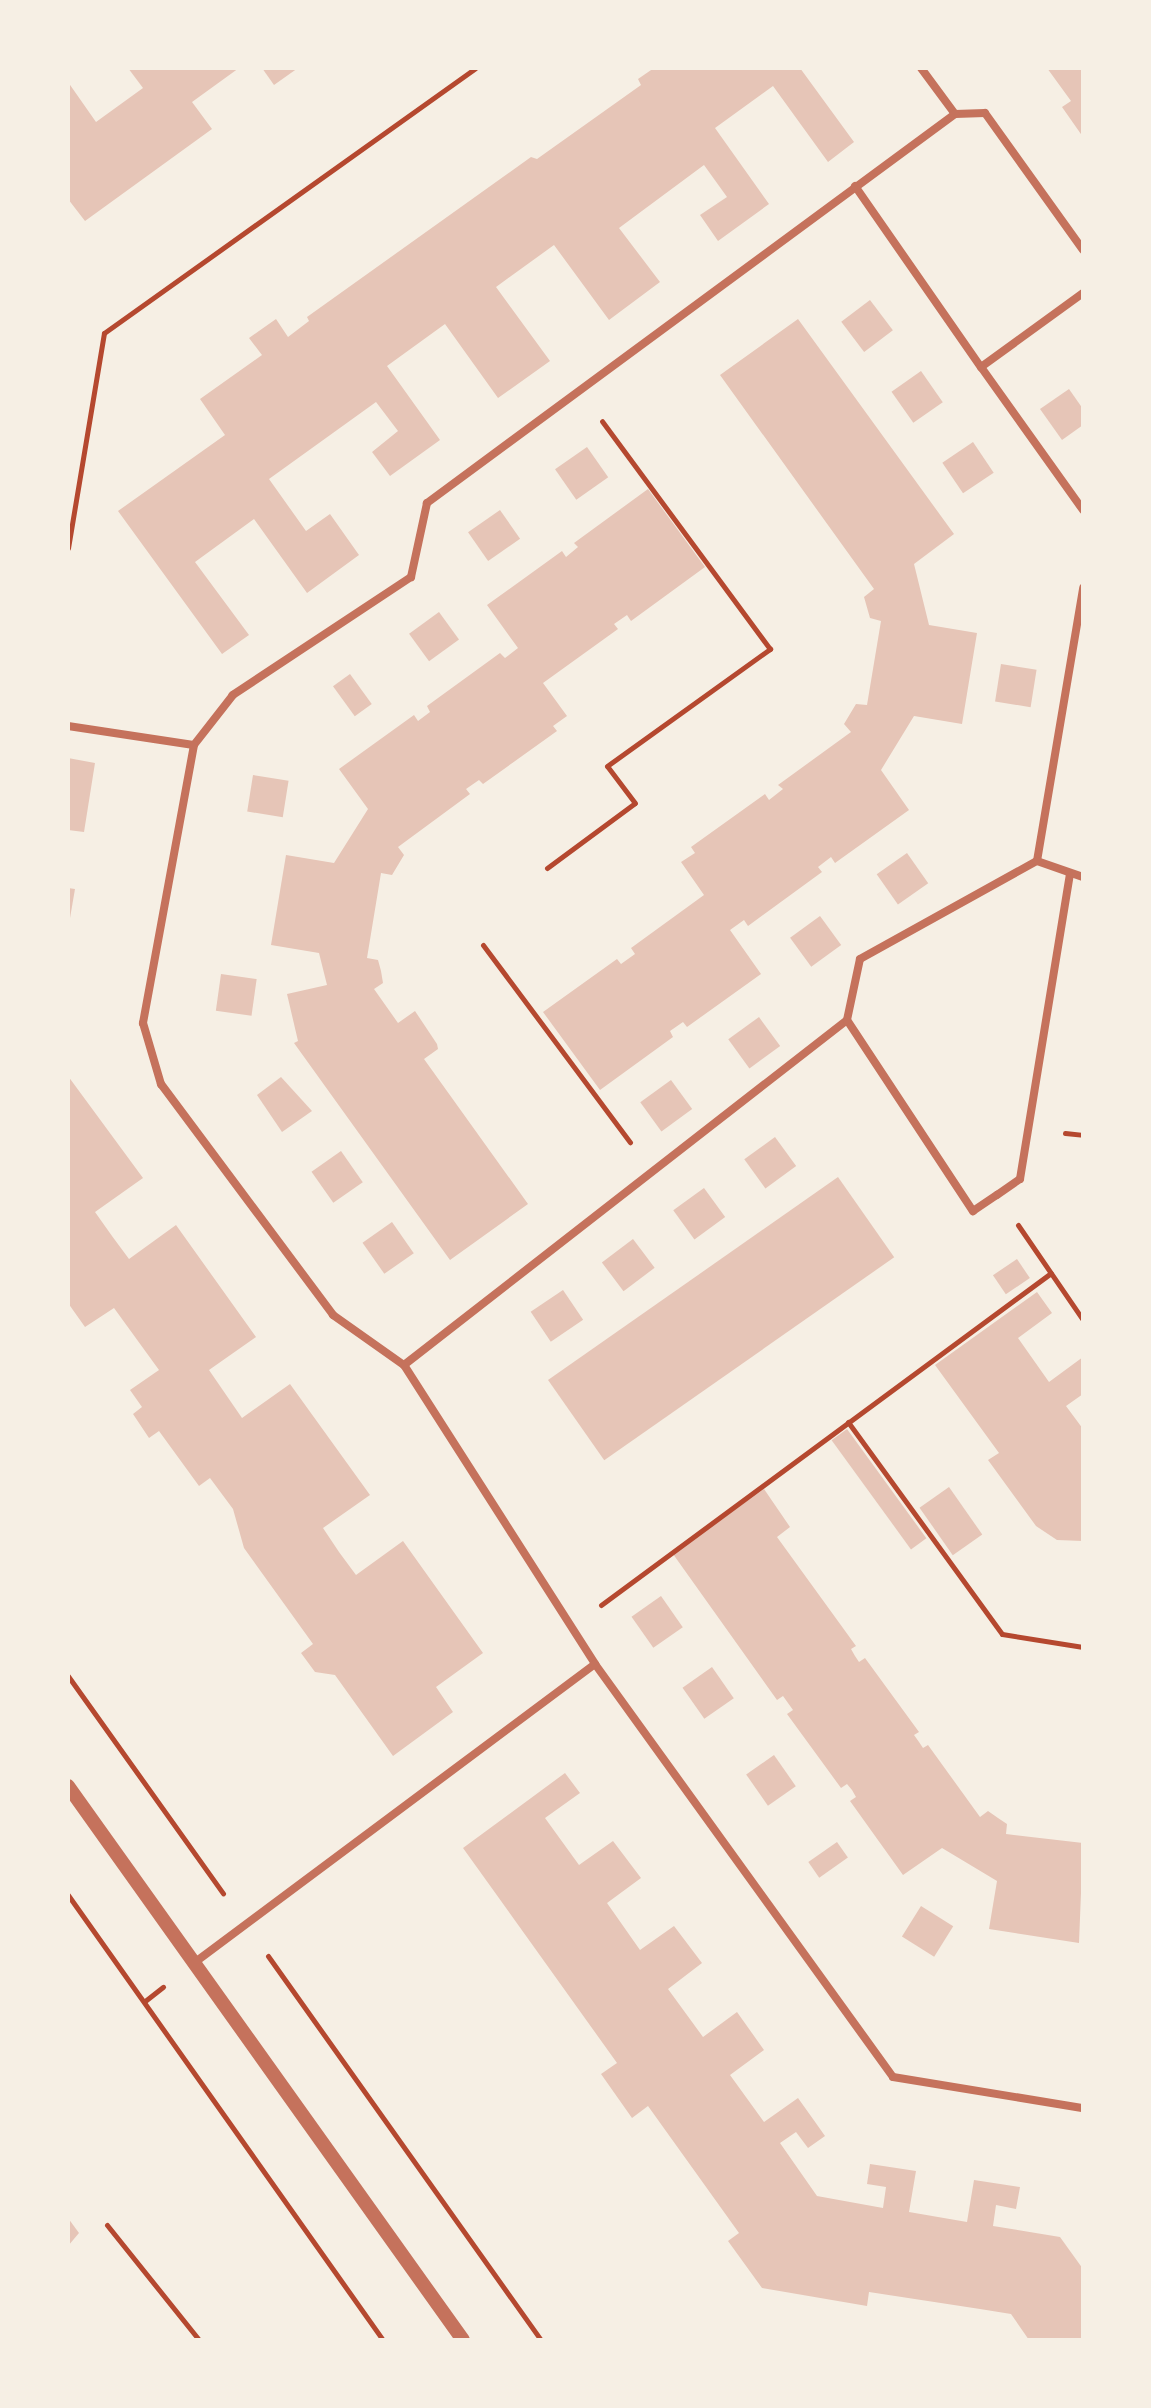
<!DOCTYPE html>
<html>
<head>
<meta charset="utf-8">
<style>
	body { margin:0 }
	#map { position:relative; width:1151px; height:2408px; overflow:hidden; background:#f6efe4; font-family:"Alegreya Sans",sans-serif }
	div>[style] { position:absolute }
	.building>* { inset:0; background:#e6c5b7; transform-origin:0 0 }
	.path>* { height:5px; margin:-2.5px; padding:0 2.5px; transform-origin:2.5px; border-radius:2.5px; background:#b5482f }
	.minor>* { height:8px; margin:-4px; padding:0 4px; transform-origin:4px; border-radius:4px; background:#c5725c }
	.tertiary>* { height:14px; margin:-7px; padding:0 7px; transform-origin:7px; border-radius:7px; background:#c5725c }
	span { translate:-50% -50%; white-space:nowrap; text-align:center; line-height:1.15; -webkit-text-stroke:8px #f6efe4; paint-order:stroke }
	.frame { position:absolute; inset:0; border:70px solid #f6efe4; pointer-events:none }
</style>
</head>
<body>
<div id="map">
	<div class="building">
		<div style="clip-path:polygon(128px 68px,239px 68px,192px 102px,212px 129px,85px 221px,68px 199px,68px 82px,96px 122px,143px 88px)"></div>
		<div style="clip-path:polygon(262px 68px,298px 68px,274px 85px)"></div>
		<div style="clip-path:polygon(654px 68px,800px 68px,854px 142px,828px 162px,773px 86px,715px 128px,769px 204px,718px 241px,700px 215px,727px 197px,704px 165px,619px 228px,660px 282px,609px 320px,554px 245px,496px 287px,550px 361px,498px 398px,445px 324px,387px 366px,440px 440px,390px 476px,372px 452px,398px 431px,376px 402px,269px 479px,306px 531px,330px 514px,359px 555px,307px 593px,254px 519px,195px 562px,249px 635px,222px 654px,118px 511px,225px 435px,200px 399px,262px 355px,249px 338px,276px 319px,288px 337px,309px 321px,307px 317px,531px 157px,537px 159px,641px 85px,638px 79px)"></div>
		<div style="clip-path:polygon(1047px 68px,1083px 68px,1083px 137px,1062px 107px,1071px 101px)"></div>
		<div style="left:870px;top:300px;width:38px;height:36px;rotate:53deg"></div>
		<div style="clip-path:polygon(798px 319px,954px 534px,914px 564px,929px 625px,977px 633px,962px 724px,914px 716px,881px 770px,909px 810px,835px 863px,831px 857px,818px 867px,822px 872px,748px 926px,744px 920px,730px 930px,761px 974px,687px 1027px,683px 1022px,670px 1031px,673px 1037px,600px 1090px,543px 1012px,617px 959px,621px 964px,635px 954px,631px 948px,704px 895px,681px 862px,695px 853px,691px 847px,765px 794px,769px 800px,783px 789px,778px 785px,851px 732px,844px 724px,856px 704px,867px 705px,881px 621px,870px 618px,864px 597px,874px 589px,720px 375px)"></div>
		<div style="left:921px;top:371px;width:38px;height:36px;rotate:55deg"></div>
		<div style="clip-path:polygon(1069px 389px,1083px 409px,1083px 425px,1062px 440px,1040px 409px)"></div>
		<div style="left:973px;top:442px;width:37px;height:37px;rotate:56deg"></div>
		<div style="left:587px;top:447px;width:37px;height:39px;rotate:55deg"></div>
		<div style="clip-path:polygon(648px 489px,705px 567px,631px 621px,627px 615px,614px 624px,618px 629px,543px 683px,567px 716px,553px 726px,557px 731px,483px 784px,479px 780px,466px 789px,470px 794px,398px 847px,404px 855px,392px 875px,381px 873px,367px 958px,378px 960px,381px 971px,383px 983px,374px 989px,398px 1023px,415px 1011px,437px 1044px,438px 1049px,424px 1059px,528px 1204px,450px 1260px,294px 1043px,298px 1041px,287px 994px,327px 985px,319px 953px,271px 945px,286px 855px,334px 863px,368px 809px,339px 769px,414px 715px,418px 721px,430px 712px,427px 706px,500px 653px,505px 658px,518px 648px,487px 605px,562px 551px,566px 557px,578px 547px,574px 543px)"></div>
		<div style="left:500px;top:510px;width:35px;height:39px;rotate:55deg"></div>
		<div style="left:439px;top:612px;width:34px;height:37px;rotate:54deg"></div>
		<div style="left:1001px;top:664px;width:36px;height:38px;rotate:9deg"></div>
		<div style="left:350px;top:674px;width:37px;height:21px;rotate:54deg"></div>
		<div style="clip-path:polygon(68px 758px,95px 763px,84px 832px,68px 830px)"></div>
		<div style="left:253px;top:775px;width:36px;height:37px;rotate:9deg"></div>
		<div style="left:907px;top:853px;width:37px;height:37px;rotate:55deg"></div>
		<div style="clip-path:polygon(68px 888px,75px 889px,70px 918px,68px 918px)"></div>
		<div style="left:820px;top:916px;width:36px;height:37px;rotate:54deg"></div>
		<div style="left:221px;top:974px;width:36px;height:37px;rotate:8deg"></div>
		<div style="left:759px;top:1017px;width:36px;height:38px;rotate:54deg"></div>
		<div style="clip-path:polygon(68px 1076px,143px 1178px,95px 1212px,112px 1236px,129px 1259px,176px 1225px,256px 1337px,209px 1370px,242px 1418px,290px 1384px,370px 1495px,323px 1528px,339px 1552px,356px 1575px,403px 1541px,483px 1653px,436px 1687px,453px 1712px,393px 1756px,335px 1675px,315px 1672px,301px 1653px,313px 1644px,244px 1548px,233px 1509px,210px 1478px,199px 1486px,159px 1431px,149px 1438px,133px 1414px,142px 1407px,130px 1390px,159px 1370px,114px 1308px,85px 1327px,68px 1303px)"></div>
		<div style="clip-path:polygon(281px 1077px,312px 1111px,282px 1132px,257px 1095px)"></div>
		<div style="left:671px;top:1080px;width:36px;height:38px;rotate:54deg"></div>
		<div style="left:775px;top:1137px;width:36px;height:38px;rotate:54deg"></div>
		<div style="left:341px;top:1151px;width:38px;height:36px;rotate:55deg"></div>
		<div style="left:838px;top:1177px;width:98px;height:354px;rotate:55deg"></div>
		<div style="left:704px;top:1188px;width:36px;height:38px;rotate:54deg"></div>
		<div style="left:392px;top:1222px;width:38px;height:36px;rotate:55deg"></div>
		<div style="left:633px;top:1239px;width:36px;height:39px;rotate:53deg"></div>
		<div style="left:1017px;top:1259px;width:23px;height:29px;rotate:56deg"></div>
		<div style="left:563px;top:1290px;width:36px;height:39px;rotate:56deg"></div>
		<div style="clip-path:polygon(1037px 1292px,1052px 1313px,1018px 1338px,1049px 1382px,1083px 1357px,1083px 1394px,1066px 1406px,1083px 1429px,1083px 1541px,1057px 1540px,1036px 1526px,988px 1460px,999px 1453px,935px 1365px)"></div>
		<div style="left:847px;top:1429px;width:135px;height:19px;rotate:54deg"></div>
		<div style="left:949px;top:1487px;width:58px;height:36px;rotate:55deg"></div>
		<div style="clip-path:polygon(764px 1489px,790px 1527px,777px 1537px,856px 1646px,851px 1649px,855px 1656px,859px 1662px,865px 1658px,919px 1732px,914px 1735px,919px 1742px,923px 1748px,928px 1745px,980px 1817px,988px 1811px,998px 1818px,1007px 1824px,1006px 1834px,1083px 1843px,1079px 1943px,989px 1929px,997px 1881px,942px 1848px,903px 1875px,850px 1801px,856px 1797px,852px 1790px,847px 1784px,841px 1788px,787px 1714px,793px 1710px,783px 1696px,777px 1700px,673px 1554px)"></div>
		<div style="left:661px;top:1596px;width:38px;height:36px;rotate:55deg"></div>
		<div style="left:712px;top:1667px;width:38px;height:36px;rotate:55deg"></div>
		<div style="left:774px;top:1755px;width:38px;height:34px;rotate:55deg"></div>
		<div style="clip-path:polygon(565px 1773px,580px 1793px,545px 1818px,579px 1865px,613px 1841px,641px 1878px,607px 1903px,640px 1950px,674px 1926px,702px 1963px,668px 1989px,703px 2037px,737px 2012px,764px 2050px,730px 2075px,764px 2122px,798px 2098px,813px 2119px,825px 2136px,808px 2148px,796px 2132px,780px 2143px,817px 2196px,883px 2208px,886px 2187px,867px 2184px,870px 2164px,916px 2171px,909px 2212px,967px 2222px,974px 2180px,1020px 2187px,1016px 2209px,996px 2205px,993px 2226px,1060px 2237px,1083px 2269px,1083px 2340px,1029px 2340px,1011px 2314px,980px 2309px,869px 2292px,867px 2306px,762px 2288px,728px 2241px,739px 2233px,648px 2106px,632px 2118px,601px 2074px,617px 2063px,463px 1848px)"></div>
		<div style="left:837px;top:1842px;width:19px;height:35px;rotate:55deg"></div>
		<div style="left:921px;top:1906px;width:38px;height:36px;rotate:32deg"></div>
		<div style="clip-path:polygon(68px 2218px,79px 2233px,68px 2246px)"></div>
	</div>
	<div class="path">
		<div style="left:68px;top:548px;width:218px;rotate:-80.5deg"></div>
		<div style="left:104px;top:333px;width:456px;rotate:-35.5deg"></div>
		<div style="left:547px;top:868px;width:109px;rotate:-36.5deg"></div>
		<div style="left:635px;top:803px;width:46px;rotate:-127.1deg"></div>
		<div style="left:607px;top:766px;width:201px;rotate:-35.7deg"></div>
		<div style="left:770px;top:649px;width:283px;rotate:-126.4deg"></div>
		<div style="left:483px;top:945px;width:246px;rotate:53.3deg"></div>
		<div style="left:1065px;top:1133px;width:18px;rotate:6deg"></div>
		<div style="left:1018px;top:1225px;width:115px;rotate:55.6deg"></div>
		<div style="left:848px;top:1422px;width:262px;rotate:54deg"></div>
		<div style="left:1002px;top:1634px;width:82px;rotate:9.1deg"></div>
		<div style="left:601px;top:1605px;width:559px;rotate:-36.42deg"></div>
		<div style="left:68px;top:1676px;width:267px;rotate:54.5deg"></div>
		<div style="left:68px;top:1895px;width:545px;rotate:54.71deg"></div>
		<div style="left:268px;top:1956px;width:471px;rotate:54.6deg"></div>
		<div style="left:145px;top:2001px;width:23px;rotate:-38deg"></div>
		<div style="left:107px;top:2225px;width:147px;rotate:51.3deg"></div>
	</div>
	<div class="minor">
		<div style="left:921px;top:68px;width:57px;rotate:53.5deg"></div>
		<div style="left:955px;top:114px;width:30px;rotate:-2deg"></div>
		<div style="left:985px;top:113px;width:168px;rotate:54.4deg"></div>
		<div style="left:955px;top:114px;width:656px;rotate:143.62deg"></div>
		<div style="left:427px;top:503px;width:76px;rotate:102.2deg"></div>
		<div style="left:411px;top:577px;width:214px;rotate:146.5deg"></div>
		<div style="left:233px;top:695px;width:63px;rotate:128deg"></div>
		<div style="left:194px;top:745px;width:283px;rotate:100.4deg"></div>
		<div style="left:143px;top:1023px;width:64px;rotate:73.6deg"></div>
		<div style="left:161px;top:1084px;width:288px;rotate:53.3deg"></div>
		<div style="left:333px;top:1315px;width:87px;rotate:35.2deg"></div>
		<div style="left:404px;top:1365px;width:355px;rotate:57.4deg"></div>
		<div style="left:595px;top:1664px;width:509px;rotate:54.19deg"></div>
		<div style="left:893px;top:2077px;width:193px;rotate:9.3deg"></div>
		<div style="left:855px;top:186px;width:221px;rotate:55.2deg"></div>
		<div style="left:1083px;top:293px;width:126px;rotate:144deg"></div>
		<div style="left:981px;top:367px;width:176px;rotate:54.5deg"></div>
		<div style="left:68px;top:726px;width:127px;rotate:8.6deg"></div>
		<div style="left:1037px;top:861px;width:277px;rotate:-80.4deg"></div>
		<div style="left:847px;top:1020px;width:229px;rotate:56.6deg"></div>
		<div style="left:973px;top:1211px;width:29px;rotate:-34deg"></div>
		<div style="left:997px;top:1195px;width:28px;rotate:-35deg"></div>
		<div style="left:1020px;top:1179px;width:308px;rotate:-80.7deg"></div>
		<div style="left:404px;top:1365px;width:561px;rotate:-37.91deg"></div>
		<div style="left:847px;top:1020px;width:62px;rotate:-78deg"></div>
		<div style="left:860px;top:959px;width:202px;rotate:-29deg"></div>
		<div style="left:1037px;top:861px;width:49px;rotate:19.2deg"></div>
		<div style="left:194px;top:1963px;width:500px;rotate:-36.71deg"></div>
	</div>
	<div class="tertiary">
		<div style="left:68px;top:1786px;width:680px;rotate:54.51deg"></div>
	</div>
	<div class="frame"></div>
</div>
</body>
</html>
